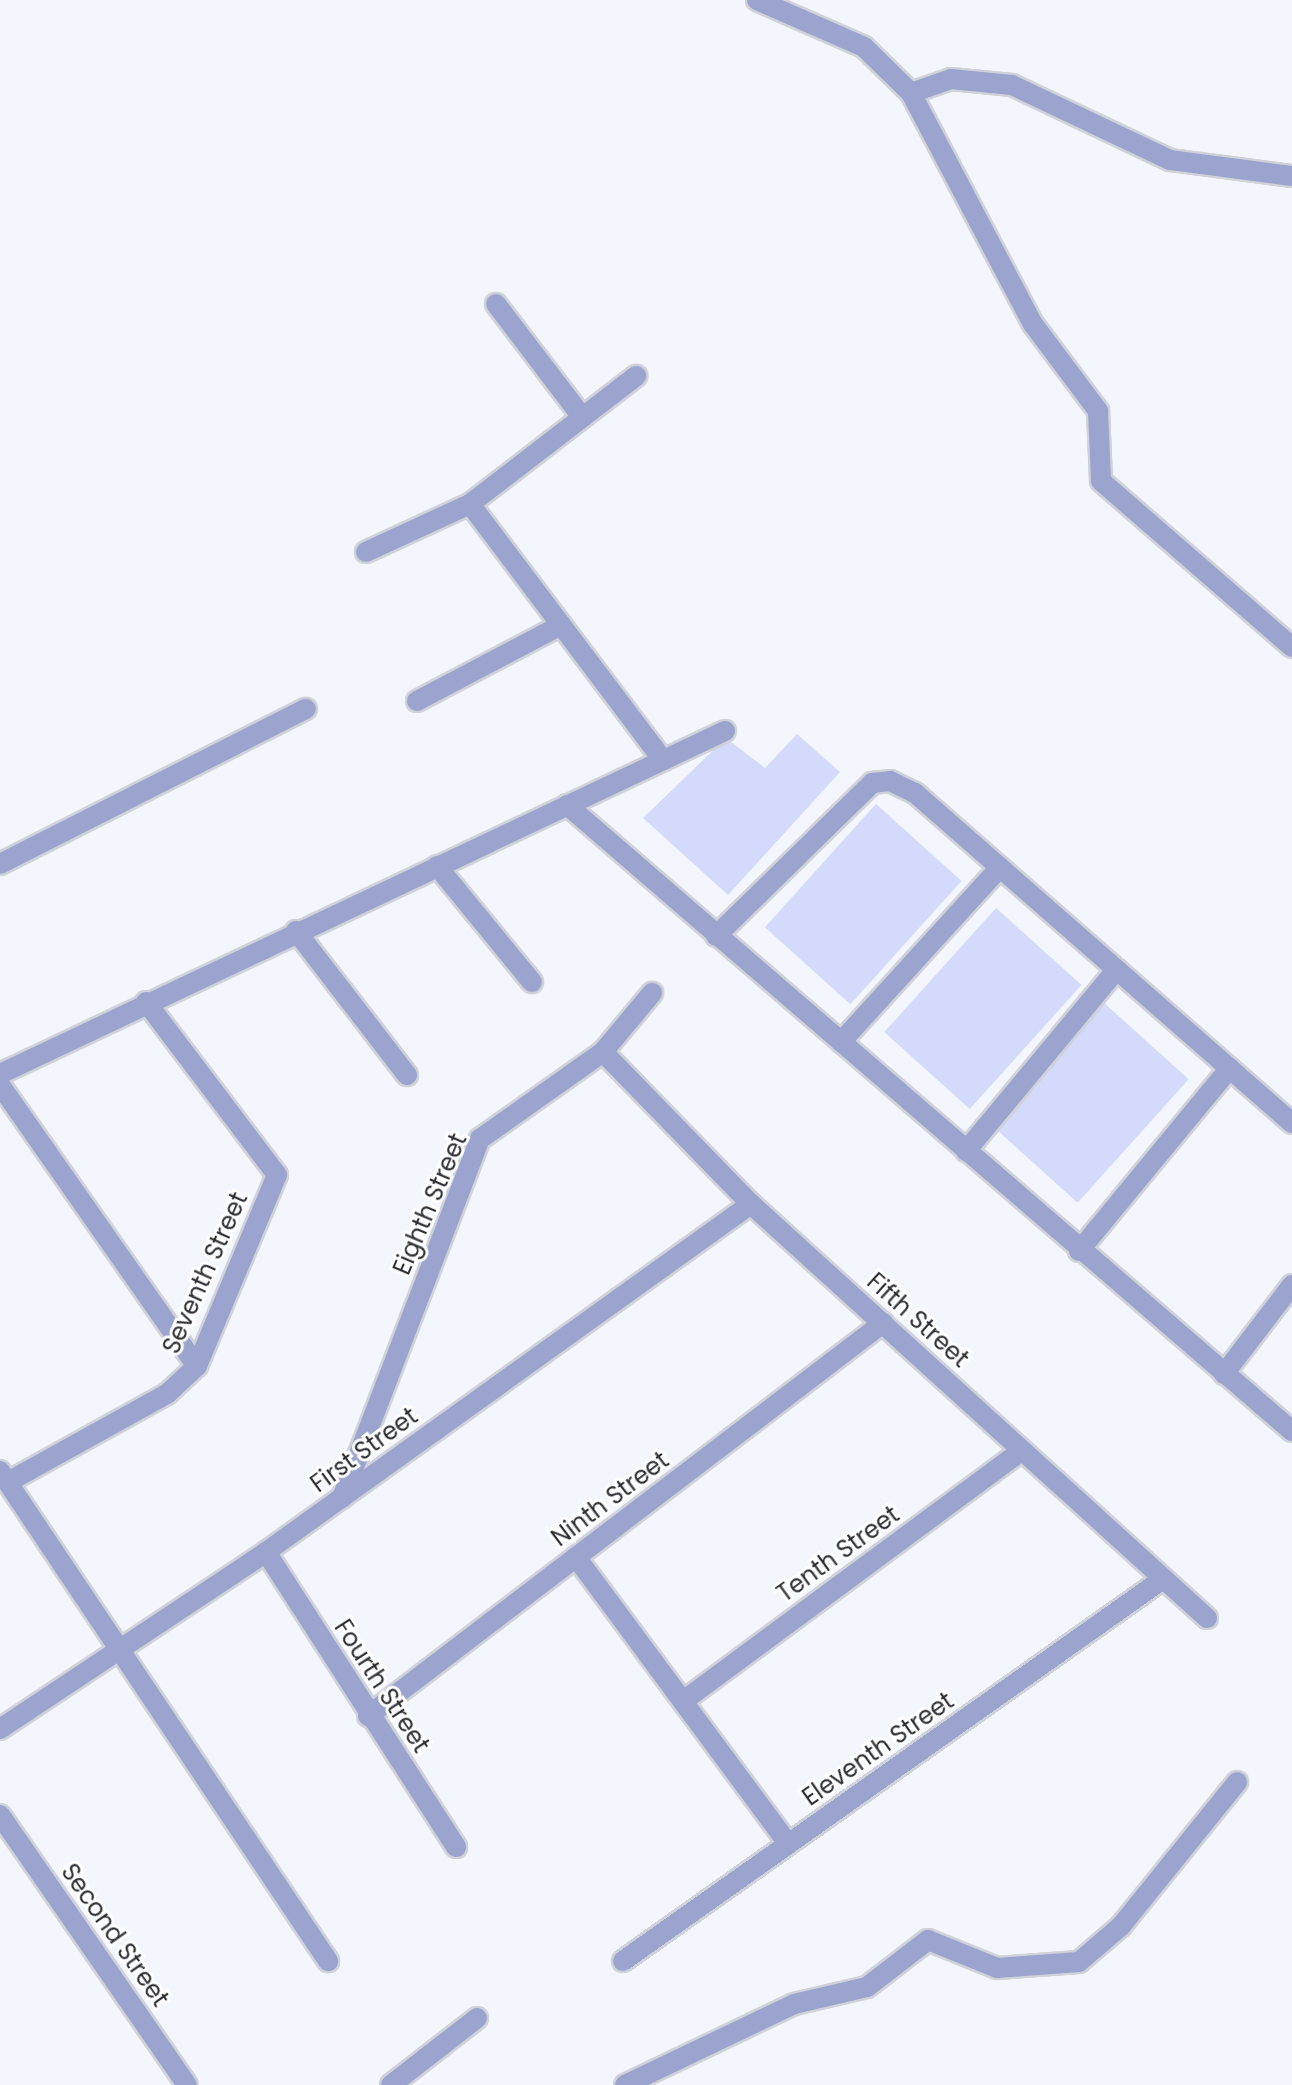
<!DOCTYPE html>
<html>
<head>
<meta charset="utf-8">
<style>
	body { margin:0 }
	#map { position:relative; width:1292px; height:2085px; overflow:hidden; background:#f4f6fe; font-family:Poppins,sans-serif }
	div>[style] { position:absolute }
	.building>* { inset:0; background:#d3dafb; transform-origin:0 0 }
	.roads { filter:drop-shadow(2px 0 #d0d2d9) drop-shadow(-2px 0 #d0d2d9) drop-shadow(0 2px #d0d2d9) drop-shadow(0 -2px #d0d2d9) }
	.minor>* { height:20px; margin:-10px; padding:0 10px; transform-origin:10px; border-radius:10px; background:#9ba4ce }
	span { translate:-50% -50%; white-space:nowrap; text-align:center; line-height:1.15; -webkit-text-stroke:6px #fff; paint-order:stroke }
	.street-label { font-size:24px; color:#2d2e33 }
</style>
</head>
<body>
<div id="map">
	<div class="building">
		<div style="clip-path:polygon(797px 734px,840px 772px,728px 895px,643px 818px,726px 738px,765px 768px)"></div>
		<div style="left:876px;top:804px;width:115px;height:166px;rotate:42deg"></div>
		<div style="left:996px;top:908px;width:115px;height:167px;rotate:42deg"></div>
		<div style="left:1104px;top:1003px;width:114px;height:166px;rotate:42deg"></div>
	</div>
	<div class="roads">
		<div class="minor">
			<div style="left:757px;top:0;width:117px;rotate:23.7deg"></div>
			<div style="left:864px;top:47px;width:66px;rotate:44.4deg"></div>
			<div style="left:911px;top:93px;width:261px;rotate:62.2deg"></div>
			<div style="left:1033px;top:324px;width:109px;rotate:53.2deg"></div>
			<div style="left:1098px;top:411px;width:70px;rotate:87.5deg"></div>
			<div style="left:1101px;top:481px;width:253px;rotate:41deg"></div>
			<div style="left:911px;top:93px;width:42px;rotate:-19.3deg"></div>
			<div style="left:951px;top:79px;width:61px;rotate:5.6deg"></div>
			<div style="left:1012px;top:85px;width:175px;rotate:25.4deg"></div>
			<div style="left:1170px;top:160px;width:123px;rotate:7.5deg"></div>
			<div style="left:496px;top:304px;width:142px;rotate:52.7deg"></div>
			<div style="left:470px;top:504px;width:321px;rotate:53deg"></div>
			<div style="left:366px;top:552px;width:115px;rotate:-24.8deg"></div>
			<div style="left:470px;top:504px;width:210px;rotate:-37.6deg"></div>
			<div style="left:417px;top:701px;width:163px;rotate:-27.8deg"></div>
			<div style="left:567px;top:805px;width:958px;rotate:40.81deg"></div>
			<div style="left:0;top:864px;width:343px;rotate:-26.9deg"></div>
			<div style="left:437px;top:866px;width:150px;rotate:50.7deg"></div>
			<div style="left:296px;top:931px;width:182px;rotate:52.4deg"></div>
			<div style="left:716px;top:936px;width:219px;rotate:-44.4deg"></div>
			<div style="left:872px;top:783px;width:18px;rotate:-6deg"></div>
			<div style="left:890px;top:781px;width:28px;rotate:26deg"></div>
			<div style="left:915px;top:793px;width:501px;rotate:41.2deg"></div>
			<div style="left:841px;top:1042px;width:236px;rotate:-47.7deg"></div>
			<div style="left:603px;top:1052px;width:212px;rotate:45.8deg"></div>
			<div style="left:751px;top:1204px;width:616px;rotate:42.24deg"></div>
			<div style="left:0;top:1074px;width:802px;rotate:-25.32deg"></div>
			<div style="left:0;top:1085px;width:343px;rotate:55deg"></div>
			<div style="left:966px;top:1151px;width:236px;rotate:-50.3deg"></div>
			<div style="left:1079px;top:1251px;width:237px;rotate:-50.5deg"></div>
			<div style="left:1224px;top:1374px;width:112px;rotate:-52.6deg"></div>
			<div style="left:0;top:1471px;width:590px;rotate:56.2deg"></div>
			<div style="left:8px;top:1482px;width:182px;rotate:-29deg"></div>
			<div style="left:167px;top:1394px;width:41px;rotate:-43deg"></div>
			<div style="left:197px;top:1366px;width:207px;rotate:-67.3deg"></div>
			<div style="left:277px;top:1175px;width:217px;rotate:-127.1deg"></div>
			<div style="left:342px;top:1498px;width:385px;rotate:-69deg"></div>
			<div style="left:480px;top:1139px;width:151px;rotate:-35.3deg"></div>
			<div style="left:603px;top:1052px;width:77px;rotate:-50.3deg"></div>
			<div style="left:266px;top:1552px;width:351px;rotate:57.2deg"></div>
			<div style="left:576px;top:1557px;width:357px;rotate:53.5deg"></div>
			<div style="left:686px;top:1699px;width:418px;rotate:-36.5deg"></div>
			<div style="left:368px;top:1716px;width:648px;rotate:-37.35deg"></div>
			<div style="left:0;top:1729px;width:320px;rotate:-33.6deg"></div>
			<div style="left:266px;top:1552px;width:597px;rotate:-35.66deg"></div>
			<div style="left:0;top:1815px;width:328px;rotate:55.3deg"></div>
			<div style="left:623px;top:1961px;width:661px;rotate:-35.28deg"></div>
			<div style="left:391px;top:2085px;width:109px;rotate:-37.9deg"></div>
			<div style="left:625px;top:2085px;width:187px;rotate:-25.6deg"></div>
			<div style="left:794px;top:2004px;width:75px;rotate:-13.1deg"></div>
			<div style="left:867px;top:1987px;width:77px;rotate:-37.6deg"></div>
			<div style="left:928px;top:1940px;width:74px;rotate:22.1deg"></div>
			<div style="left:997px;top:1968px;width:82px;rotate:-4.2deg"></div>
			<div style="left:1079px;top:1962px;width:55px;rotate:-40.6deg"></div>
			<div style="left:1121px;top:1926px;width:185px;rotate:-51.1deg"></div>
		</div>
	</div>
	<div class="street-label">
		<span style="left:430px;top:1204px;rotate:-67deg">Eighth Street</span>
		<span style="left:205px;top:1273px;rotate:-66deg">Seventh Street</span>
		<span style="left:918px;top:1320px;rotate:42deg">Fifth Street</span>
		<span style="left:364px;top:1450px;rotate:-36deg">First Street</span>
		<span style="left:610px;top:1499px;rotate:-37deg">Ninth Street</span>
		<span style="left:838px;top:1554px;rotate:-36deg">Tenth Street</span>
		<span style="left:382px;top:1686px;rotate:57deg">Fourth Street</span>
		<span style="left:878px;top:1749px;rotate:-35deg">Eleventh Street</span>
		<span style="left:115px;top:1935px;rotate:55deg">Second Street</span>
	</div>
</div>
</body>
</html>
